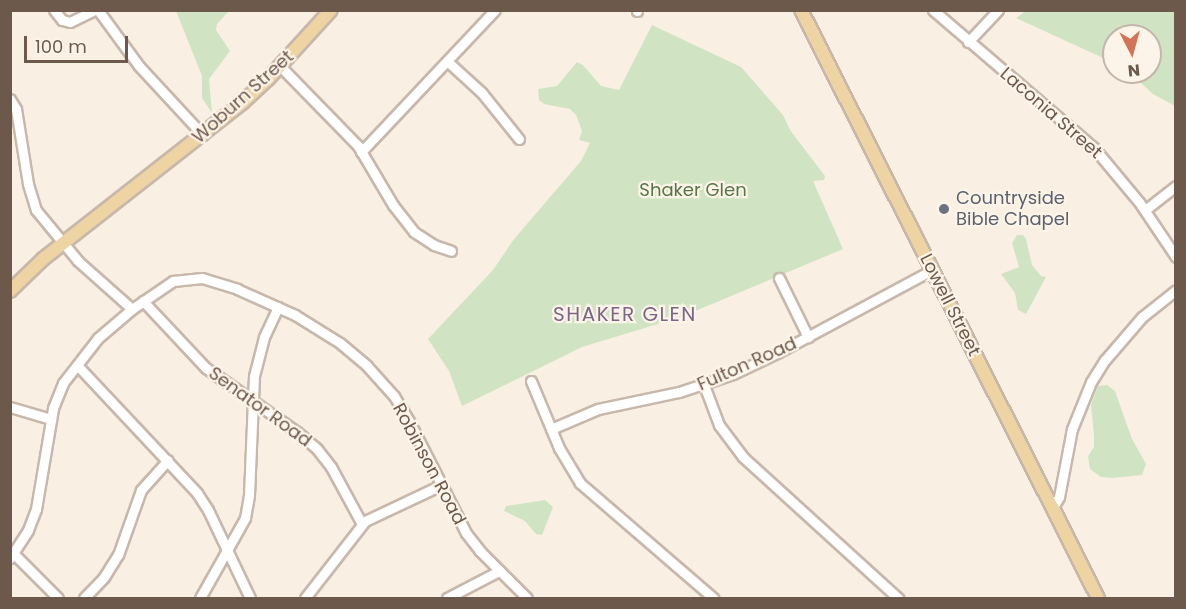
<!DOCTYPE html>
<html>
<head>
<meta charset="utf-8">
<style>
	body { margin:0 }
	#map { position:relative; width:1186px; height:609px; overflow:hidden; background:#f9f0e3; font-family:Poppins,sans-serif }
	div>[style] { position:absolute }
	.green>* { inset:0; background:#d0e4c3 }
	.roads { filter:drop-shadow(2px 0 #c7b8ab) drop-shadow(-2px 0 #c7b8ab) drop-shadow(0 2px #c7b8ab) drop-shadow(0 -2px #c7b8ab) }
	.minor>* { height:9px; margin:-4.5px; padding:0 4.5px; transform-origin:4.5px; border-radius:4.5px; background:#fff }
	.major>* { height:12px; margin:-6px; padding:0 6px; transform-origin:6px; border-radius:6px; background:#efd4a3 }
	.dots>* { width:16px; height:16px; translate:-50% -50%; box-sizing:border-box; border:3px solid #fcf4e8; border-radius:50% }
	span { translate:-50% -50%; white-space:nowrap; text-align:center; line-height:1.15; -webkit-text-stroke:4.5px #fcf4e8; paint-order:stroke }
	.street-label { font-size:18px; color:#6d584c }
	.park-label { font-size:18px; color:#567749 }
	.worship-label { font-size:18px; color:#5b616d }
	.left { translate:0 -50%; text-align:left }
	.neighbourhood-label { font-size:20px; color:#7d6589; letter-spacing:1.5px }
	.frame { position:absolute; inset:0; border:12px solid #6d584c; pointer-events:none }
	.north { position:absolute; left:1102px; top:24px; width:60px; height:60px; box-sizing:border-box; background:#fcf4e8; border:2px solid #c3b6aa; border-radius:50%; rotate:174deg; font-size:16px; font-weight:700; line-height:24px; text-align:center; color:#6d584c }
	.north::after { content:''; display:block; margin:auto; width:21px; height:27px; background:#d37457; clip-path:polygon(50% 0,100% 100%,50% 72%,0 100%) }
	.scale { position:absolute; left:24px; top:36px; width:104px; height:27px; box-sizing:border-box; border:3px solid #6d584c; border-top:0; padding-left:8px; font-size:18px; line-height:21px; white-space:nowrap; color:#6d584c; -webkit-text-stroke:4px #fcf4e8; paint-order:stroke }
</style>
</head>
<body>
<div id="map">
	<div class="green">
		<div style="clip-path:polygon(176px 11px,229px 11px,217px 24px,216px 30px,230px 51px,209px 79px,212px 113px,202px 98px,202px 76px)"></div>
		<div style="clip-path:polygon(1026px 11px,1175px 11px,1175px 106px,1153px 94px,1129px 72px,1150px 72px,1150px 36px,1114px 36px,1114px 63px,1016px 18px)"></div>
		<div style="clip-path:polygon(652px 25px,741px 67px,783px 115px,790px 130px,825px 176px,824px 180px,813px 181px,843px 249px,681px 317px,582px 347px,462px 406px,449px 371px,428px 339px,493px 270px,514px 239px,581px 161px,590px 143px,579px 140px,582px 131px,576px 115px,570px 109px,544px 104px,539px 100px,538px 89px,557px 86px,577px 62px,583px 65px,601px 86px,619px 90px)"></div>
		<div style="clip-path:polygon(1017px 235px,1023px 235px,1026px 239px,1032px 265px,1041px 276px,1046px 277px,1026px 314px,1018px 310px,1015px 293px,1001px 274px,1019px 267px,1012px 243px)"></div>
		<div style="clip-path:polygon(1107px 385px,1115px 391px,1132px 439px,1146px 464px,1142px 475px,1112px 478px,1101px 477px,1090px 469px,1088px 456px,1094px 447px,1094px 436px,1091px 405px,1098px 386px)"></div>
		<div style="clip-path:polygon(545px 500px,553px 507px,542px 535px,536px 534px,525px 521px,504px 511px,506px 506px)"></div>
	</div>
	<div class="roads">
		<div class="minor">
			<div style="left:54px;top:10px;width:13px;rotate:51deg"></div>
			<div style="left:62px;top:20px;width:8px;rotate:14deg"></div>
			<div style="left:70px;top:22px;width:28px;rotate:-26deg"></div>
			<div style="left:98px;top:10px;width:69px;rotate:53.8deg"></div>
			<div style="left:139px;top:66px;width:94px;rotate:47.2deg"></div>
			<div style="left:637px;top:10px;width:1px;rotate:90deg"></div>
			<div style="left:933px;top:10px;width:212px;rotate:40.6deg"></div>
			<div style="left:1094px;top:148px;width:70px;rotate:50.2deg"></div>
			<div style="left:1139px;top:202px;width:66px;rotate:56.1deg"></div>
			<div style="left:968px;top:42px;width:44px;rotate:-46.8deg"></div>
			<div style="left:447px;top:61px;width:47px;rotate:42.4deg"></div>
			<div style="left:482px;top:93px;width:59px;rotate:51.2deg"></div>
			<div style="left:280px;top:66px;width:112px;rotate:45.7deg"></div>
			<div style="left:358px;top:146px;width:69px;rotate:59.3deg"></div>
			<div style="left:393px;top:205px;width:34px;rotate:52deg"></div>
			<div style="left:414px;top:232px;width:24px;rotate:33deg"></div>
			<div style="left:434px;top:245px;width:18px;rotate:19deg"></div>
			<div style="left:10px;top:99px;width:12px;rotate:59deg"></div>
			<div style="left:16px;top:109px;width:76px;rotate:80.9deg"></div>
			<div style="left:28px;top:184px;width:27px;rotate:73deg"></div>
			<div style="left:36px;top:210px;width:66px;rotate:50.5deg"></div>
			<div style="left:78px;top:261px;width:72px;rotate:41.6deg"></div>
			<div style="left:361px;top:152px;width:195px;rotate:-46.7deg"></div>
			<div style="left:1145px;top:210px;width:39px;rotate:-38deg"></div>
			<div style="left:779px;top:278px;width:66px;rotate:63.8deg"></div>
			<div style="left:143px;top:301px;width:92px;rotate:46.8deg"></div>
			<div style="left:206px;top:368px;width:111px;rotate:35.1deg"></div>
			<div style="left:297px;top:432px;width:26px;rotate:40deg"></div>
			<div style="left:317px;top:449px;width:23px;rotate:52deg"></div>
			<div style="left:331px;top:467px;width:65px;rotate:61.5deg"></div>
			<div style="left:77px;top:365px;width:175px;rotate:46.8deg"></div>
			<div style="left:197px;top:493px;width:20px;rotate:57deg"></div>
			<div style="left:208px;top:510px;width:98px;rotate:64.5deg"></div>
			<div style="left:531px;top:381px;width:73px;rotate:67.3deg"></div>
			<div style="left:559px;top:448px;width:41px;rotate:59deg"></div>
			<div style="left:580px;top:483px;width:176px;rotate:40.8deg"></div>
			<div style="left:704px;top:385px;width:43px;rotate:69.4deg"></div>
			<div style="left:719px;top:425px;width:40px;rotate:53deg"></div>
			<div style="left:743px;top:457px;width:210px;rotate:42.3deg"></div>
			<div style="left:10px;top:407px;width:43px;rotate:16.3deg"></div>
			<div style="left:551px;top:429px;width:51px;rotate:-23.1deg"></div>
			<div style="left:598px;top:409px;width:83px;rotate:-11.9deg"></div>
			<div style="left:679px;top:392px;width:57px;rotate:-18.4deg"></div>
			<div style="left:733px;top:374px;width:51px;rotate:-25.6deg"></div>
			<div style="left:779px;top:352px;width:174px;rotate:-28.2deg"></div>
			<div style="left:1052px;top:509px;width:14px;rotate:-60deg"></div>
			<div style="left:1059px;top:497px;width:69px;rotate:-79.2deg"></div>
			<div style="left:1072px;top:429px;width:51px;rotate:-68deg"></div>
			<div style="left:1091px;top:382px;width:26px;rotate:-58deg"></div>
			<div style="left:1105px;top:360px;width:57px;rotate:-49.3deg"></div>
			<div style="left:1142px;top:317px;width:43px;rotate:-38.5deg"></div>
			<div style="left:14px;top:554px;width:62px;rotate:45deg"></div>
			<div style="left:10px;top:558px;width:33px;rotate:-57deg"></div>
			<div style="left:28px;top:530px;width:22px;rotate:-69deg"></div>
			<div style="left:36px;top:509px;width:102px;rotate:-80.4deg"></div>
			<div style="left:53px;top:408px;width:27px;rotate:-68deg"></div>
			<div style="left:63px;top:383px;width:57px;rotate:-52.1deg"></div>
			<div style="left:98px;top:338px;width:45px;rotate:-40.5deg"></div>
			<div style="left:132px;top:309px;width:50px;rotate:-34.3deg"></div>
			<div style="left:173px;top:281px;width:29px;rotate:-6deg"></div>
			<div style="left:202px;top:278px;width:37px;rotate:17deg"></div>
			<div style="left:237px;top:289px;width:64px;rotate:24.1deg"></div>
			<div style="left:295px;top:315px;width:53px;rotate:31.9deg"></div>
			<div style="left:340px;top:343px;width:35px;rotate:40deg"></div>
			<div style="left:367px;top:366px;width:40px;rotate:48deg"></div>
			<div style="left:394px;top:396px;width:31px;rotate:59deg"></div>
			<div style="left:410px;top:423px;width:123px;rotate:63deg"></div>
			<div style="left:466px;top:533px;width:23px;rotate:52deg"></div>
			<div style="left:480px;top:551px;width:66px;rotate:45deg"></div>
			<div style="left:84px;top:598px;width:29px;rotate:-46deg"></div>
			<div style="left:104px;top:577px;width:26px;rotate:-58deg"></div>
			<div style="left:118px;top:555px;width:69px;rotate:-70.5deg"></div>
			<div style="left:141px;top:490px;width:40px;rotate:-48deg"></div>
			<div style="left:200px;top:598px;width:92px;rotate:-60.6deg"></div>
			<div style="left:245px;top:518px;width:23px;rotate:-80deg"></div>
			<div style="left:249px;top:495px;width:119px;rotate:-87.6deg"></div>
			<div style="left:254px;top:376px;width:40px;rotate:-75.6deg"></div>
			<div style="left:264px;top:337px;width:33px;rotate:-65deg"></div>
			<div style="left:305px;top:598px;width:98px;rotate:-52.1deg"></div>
			<div style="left:365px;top:521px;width:84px;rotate:-25.3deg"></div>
			<div style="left:447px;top:598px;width:59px;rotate:-27.4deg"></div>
		</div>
		<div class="major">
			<div style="left:801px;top:10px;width:659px;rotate:63.2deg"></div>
			<div style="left:10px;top:291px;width:46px;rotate:-44.1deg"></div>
			<div style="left:43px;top:259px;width:254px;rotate:-38.1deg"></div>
			<div style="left:243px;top:102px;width:34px;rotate:-43deg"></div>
			<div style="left:268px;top:79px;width:93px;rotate:-47.6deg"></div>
		</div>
	</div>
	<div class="dots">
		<div style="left:944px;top:209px;background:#6b7280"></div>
	</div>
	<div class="street-label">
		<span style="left:243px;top:97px;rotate:-42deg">Woburn Street</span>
		<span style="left:1051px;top:113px;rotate:41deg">Laconia Street</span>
		<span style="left:950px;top:305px;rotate:63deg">Lowell Street</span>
		<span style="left:747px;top:364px;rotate:-24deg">Fulton Road</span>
		<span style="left:260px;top:407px;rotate:36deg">Senator Road</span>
		<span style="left:429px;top:464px;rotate:62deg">Robinson Road</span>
	</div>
	<div class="park-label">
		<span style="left:693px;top:190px">Shaker Glen</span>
	</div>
	<div class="worship-label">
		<span class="left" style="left:956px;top:209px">Countryside<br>Bible Chapel</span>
	</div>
	<div class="neighbourhood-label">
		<span style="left:625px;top:314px">SHAKER GLEN</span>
	</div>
	<div class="frame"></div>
	<div class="north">N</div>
	<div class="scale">100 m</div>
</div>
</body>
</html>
